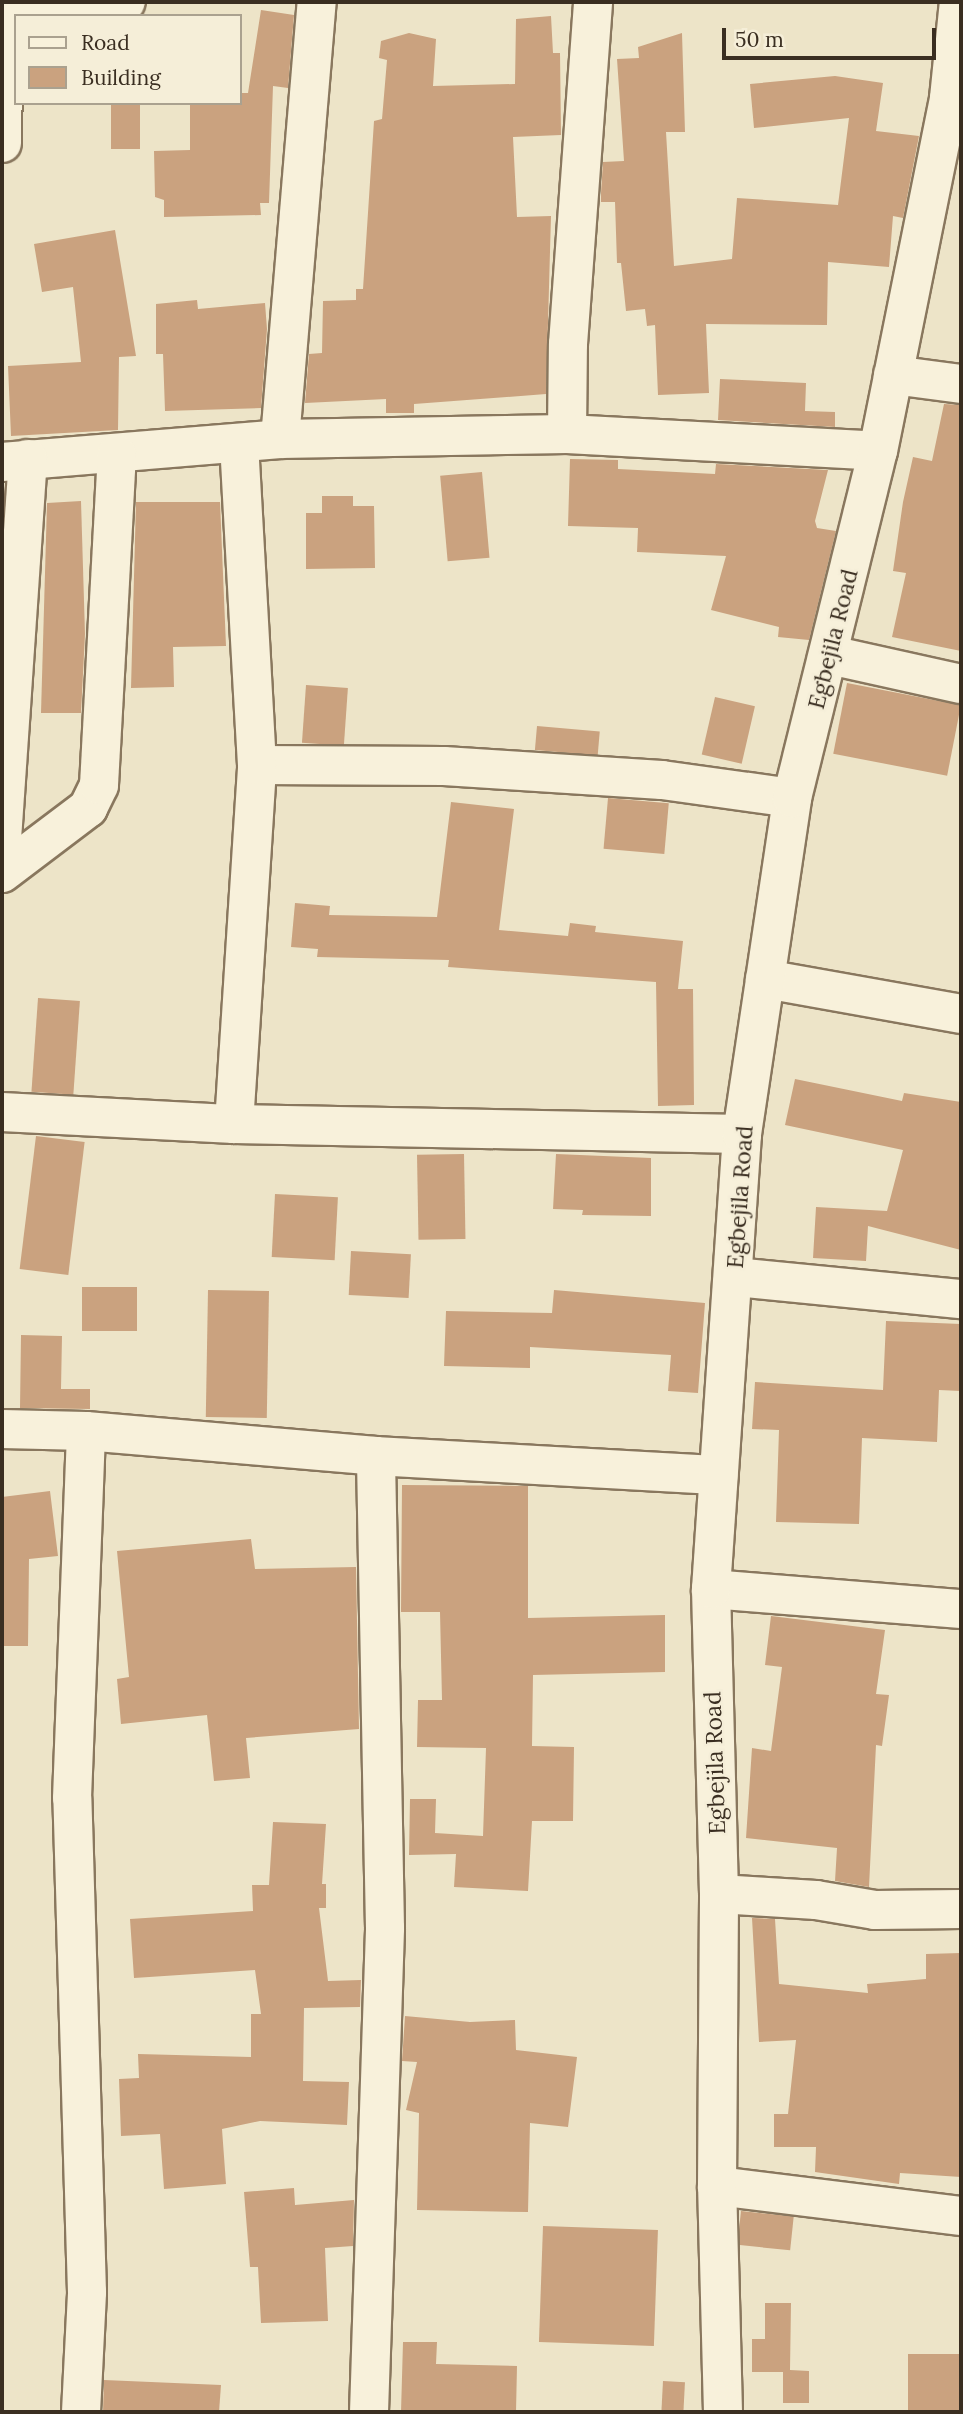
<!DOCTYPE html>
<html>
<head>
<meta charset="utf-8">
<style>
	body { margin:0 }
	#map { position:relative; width:963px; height:2414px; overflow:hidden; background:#ede4c8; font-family:Lora,serif }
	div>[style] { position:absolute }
	.building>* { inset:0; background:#caa27f; transform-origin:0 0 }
	.roads { filter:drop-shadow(2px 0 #89775e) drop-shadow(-2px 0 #89775e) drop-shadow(0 2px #89775e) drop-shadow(0 -2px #89775e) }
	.minor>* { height:38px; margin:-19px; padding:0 19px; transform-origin:19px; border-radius:19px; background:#f8f1db }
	span { translate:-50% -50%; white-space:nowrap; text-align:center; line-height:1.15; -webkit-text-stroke:5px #f5eed8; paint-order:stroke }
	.street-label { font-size:23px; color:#3a2e21 }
	.frame { position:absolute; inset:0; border:4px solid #3a2e21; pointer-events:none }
	.legend { position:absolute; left:14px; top:14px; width:228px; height:91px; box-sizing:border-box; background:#f5eed8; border:2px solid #aaa18f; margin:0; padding:9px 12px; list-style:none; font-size:21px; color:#3a2e21 }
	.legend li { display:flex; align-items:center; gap:14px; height:35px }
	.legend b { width:35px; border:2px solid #aaa18f }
	.scale { position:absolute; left:722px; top:28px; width:214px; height:32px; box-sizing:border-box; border:4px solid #3a2e21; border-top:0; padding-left:9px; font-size:21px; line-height:24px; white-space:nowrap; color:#3a2e21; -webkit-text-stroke:5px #f5eed8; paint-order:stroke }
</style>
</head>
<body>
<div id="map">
	<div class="building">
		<div style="clip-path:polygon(261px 10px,294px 15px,288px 88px,273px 86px,269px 203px,260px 203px,261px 215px,164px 217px,164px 200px,155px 197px,154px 151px,190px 150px,190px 103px,240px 103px,240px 93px,248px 93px)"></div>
		<div style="clip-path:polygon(551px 16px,553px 53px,560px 53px,561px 135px,513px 137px,517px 217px,551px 216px,546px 394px,414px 404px,414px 413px,386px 413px,386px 399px,305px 403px,309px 354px,322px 353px,323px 301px,356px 300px,356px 289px,363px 289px,374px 121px,382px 119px,387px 60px,379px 58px,381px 41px,409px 33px,436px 39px,433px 86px,515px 84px,516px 19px)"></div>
		<div style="clip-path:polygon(682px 33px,685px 132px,666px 132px,674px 266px,732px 259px,737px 198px,838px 205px,849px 118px,754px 128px,750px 84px,835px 76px,883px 83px,876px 131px,919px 136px,903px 218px,893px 216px,889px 267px,828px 262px,827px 325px,706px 324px,709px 393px,658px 395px,655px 325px,647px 326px,645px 309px,626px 311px,621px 263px,617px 263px,615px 202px,601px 202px,601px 193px,603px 162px,624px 161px,617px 59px,639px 58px,638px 47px)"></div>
		<div style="left:111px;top:103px;width:29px;height:46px"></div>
		<div style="clip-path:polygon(115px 230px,136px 356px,119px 357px,118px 430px,11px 436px,8px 366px,81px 362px,73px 287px,42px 292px,34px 244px)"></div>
		<div style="clip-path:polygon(197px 300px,198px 309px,265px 303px,267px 329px,261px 408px,165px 411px,163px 354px,156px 354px,156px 304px)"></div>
		<div style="clip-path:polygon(720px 379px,806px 383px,805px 411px,835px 412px,835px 427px,718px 420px)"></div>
		<div style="clip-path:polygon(944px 404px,961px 405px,961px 651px,892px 637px,906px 573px,893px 571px,903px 502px,913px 457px,932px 461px)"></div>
		<div style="clip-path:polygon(570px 459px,618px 460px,618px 469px,715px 474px,716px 464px,828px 470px,815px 521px,817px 528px,836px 531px,809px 640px,778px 637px,779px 627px,711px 610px,726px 556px,637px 552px,638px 528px,568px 526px)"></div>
		<div style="left:482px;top:472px;width:86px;height:42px;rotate:85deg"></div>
		<div style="clip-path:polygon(322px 496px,353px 496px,353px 506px,374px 506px,375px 568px,306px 569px,306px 513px,322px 513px)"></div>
		<div style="clip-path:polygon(81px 501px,85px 634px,81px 713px,41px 713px,47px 503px)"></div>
		<div style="clip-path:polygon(136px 502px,220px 502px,226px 646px,173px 647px,174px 687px,131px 688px)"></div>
		<div style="left:847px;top:683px;width:116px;height:72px;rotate:11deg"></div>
		<div style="left:306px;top:685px;width:42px;height:58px;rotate:4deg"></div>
		<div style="left:715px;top:697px;width:41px;height:59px;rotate:13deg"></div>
		<div style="left:537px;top:726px;width:63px;height:24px;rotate:5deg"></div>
		<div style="left:608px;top:798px;width:61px;height:51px;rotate:5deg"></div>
		<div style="clip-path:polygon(451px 802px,514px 809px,499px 930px,568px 936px,570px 923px,596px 926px,595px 932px,683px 941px,678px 989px,693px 989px,694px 1105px,658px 1106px,656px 982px,448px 967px,449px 960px,317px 957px,318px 949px,291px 947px,295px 903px,330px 906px,329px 915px,437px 917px)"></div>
		<div style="left:38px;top:998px;width:42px;height:94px;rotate:4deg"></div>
		<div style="clip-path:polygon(795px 1079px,902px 1101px,904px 1093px,961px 1102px,961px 1250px,868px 1226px,866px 1261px,813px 1258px,816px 1207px,887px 1211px,903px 1150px,785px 1125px)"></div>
		<div style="left:36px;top:1136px;width:49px;height:134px;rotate:7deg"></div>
		<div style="left:464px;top:1154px;width:85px;height:47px;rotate:89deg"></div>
		<div style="clip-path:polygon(556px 1154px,651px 1158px,651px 1216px,582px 1215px,583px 1210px,553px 1209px)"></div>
		<div style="left:275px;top:1194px;width:63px;height:63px;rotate:3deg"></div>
		<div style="left:351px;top:1251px;width:60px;height:44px;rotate:3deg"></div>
		<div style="left:82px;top:1287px;width:55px;height:44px"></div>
		<div style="left:208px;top:1290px;width:61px;height:127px;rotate:1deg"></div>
		<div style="clip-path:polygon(554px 1290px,705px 1303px,698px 1393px,668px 1391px,671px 1355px,530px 1347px,530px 1368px,444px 1366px,446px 1311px,552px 1313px)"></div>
		<div style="clip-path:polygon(886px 1321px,961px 1324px,961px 1391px,939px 1390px,937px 1442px,862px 1438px,859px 1524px,776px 1522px,779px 1430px,752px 1429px,755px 1382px,883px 1390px)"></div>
		<div style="clip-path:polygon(21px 1335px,62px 1336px,61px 1389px,90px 1389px,90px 1409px,20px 1408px)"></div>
		<div style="clip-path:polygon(402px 1485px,528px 1486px,528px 1618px,665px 1615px,665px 1672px,533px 1675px,532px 1746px,574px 1747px,573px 1821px,532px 1821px,528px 1891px,454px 1887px,456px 1854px,409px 1855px,410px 1799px,436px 1799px,435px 1833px,483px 1836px,486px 1748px,417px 1747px,418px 1700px,442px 1700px,440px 1612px,401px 1612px)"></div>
		<div style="clip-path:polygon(50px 1491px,58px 1556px,29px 1559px,28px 1646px,2px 1646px,2px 1497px)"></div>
		<div style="clip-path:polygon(251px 1539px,255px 1569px,356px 1567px,359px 1729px,246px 1738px,250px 1778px,214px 1781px,207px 1715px,121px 1724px,117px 1679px,129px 1677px,117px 1551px)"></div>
		<div style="clip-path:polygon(771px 1616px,885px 1630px,876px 1694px,889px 1695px,882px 1746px,876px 1745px,869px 1887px,835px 1881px,837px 1848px,746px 1838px,752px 1748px,771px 1751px,782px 1667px,765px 1665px)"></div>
		<div style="clip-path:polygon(273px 1822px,326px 1824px,322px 1884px,326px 1884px,326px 1908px,319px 1908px,328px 1981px,361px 1980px,360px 2007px,304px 2008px,303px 2081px,349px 2082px,347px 2125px,260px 2121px,222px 2129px,226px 2184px,164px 2189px,160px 2134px,121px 2136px,119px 2079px,139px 2078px,138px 2054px,251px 2057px,251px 2014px,261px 2014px,255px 1970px,134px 1978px,130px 1919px,253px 1911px,252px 1885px,269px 1885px)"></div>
		<div style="clip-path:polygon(752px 1918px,775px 1919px,779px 1984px,868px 1993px,867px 1984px,926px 1979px,926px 1954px,961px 1953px,961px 2177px,900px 2173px,899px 2184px,815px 2172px,816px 2147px,774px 2147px,774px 2114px,788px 2114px,796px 2040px,759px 2042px)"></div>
		<div style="clip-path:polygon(405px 2016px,470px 2022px,515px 2020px,516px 2050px,577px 2057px,568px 2127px,530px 2123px,528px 2212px,417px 2210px,419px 2113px,406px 2110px,417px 2062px,402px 2061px)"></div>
		<div style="clip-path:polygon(294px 2188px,295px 2205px,354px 2200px,353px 2246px,325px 2248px,328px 2321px,261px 2323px,258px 2267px,250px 2267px,244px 2192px)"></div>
		<div style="left:741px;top:2211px;width:53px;height:34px;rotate:6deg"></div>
		<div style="left:543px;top:2226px;width:115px;height:116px;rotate:2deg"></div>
		<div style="clip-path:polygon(765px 2303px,791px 2303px,790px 2370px,809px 2371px,809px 2403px,783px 2403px,783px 2372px,752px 2372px,752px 2339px,765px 2339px)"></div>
		<div style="clip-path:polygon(403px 2342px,437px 2342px,436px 2364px,517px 2366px,516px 2412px,401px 2412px)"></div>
		<div style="left:961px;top:2354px;width:58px;height:53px;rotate:90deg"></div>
		<div style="clip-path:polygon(104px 2380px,221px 2385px,219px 2412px,103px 2412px)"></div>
		<div style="left:663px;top:2381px;width:22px;height:31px;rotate:3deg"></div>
	</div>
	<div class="roads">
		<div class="minor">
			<div style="left:2px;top:12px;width:124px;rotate:-4.6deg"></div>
			<div style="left:2px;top:143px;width:131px;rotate:-89.1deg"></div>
			<div style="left:893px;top:375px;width:69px;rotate:7.5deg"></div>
			<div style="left:567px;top:434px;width:90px;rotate:-89.4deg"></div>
			<div style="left:568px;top:344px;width:343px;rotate:-85.8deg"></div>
			<div style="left:280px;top:439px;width:439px;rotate:-85.2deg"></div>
			<div style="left:2px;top:462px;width:279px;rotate:-4.7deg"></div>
			<div style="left:280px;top:439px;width:287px;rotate:-1deg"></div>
			<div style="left:567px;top:434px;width:311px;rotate:3.1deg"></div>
			<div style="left:830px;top:655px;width:134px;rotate:12.5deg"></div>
			<div style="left:257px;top:765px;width:187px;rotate:0.3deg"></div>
			<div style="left:444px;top:766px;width:218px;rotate:3.7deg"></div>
			<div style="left:662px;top:780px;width:131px;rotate:7.9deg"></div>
			<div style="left:2px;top:839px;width:381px;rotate:-86.1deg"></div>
			<div style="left:2px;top:873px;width:108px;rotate:-37.1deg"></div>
			<div style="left:88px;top:808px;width:25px;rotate:-64deg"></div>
			<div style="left:99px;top:785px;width:331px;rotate:-86.9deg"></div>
			<div style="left:765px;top:979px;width:199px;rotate:10.1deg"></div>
			<div style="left:2px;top:1112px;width:232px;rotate:3deg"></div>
			<div style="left:234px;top:1124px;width:508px;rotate:1.13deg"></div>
			<div style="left:234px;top:1124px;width:360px;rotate:-86.3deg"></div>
			<div style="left:257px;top:765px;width:321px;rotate:-93.2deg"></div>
			<div style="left:735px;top:1277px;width:227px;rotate:5.6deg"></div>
			<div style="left:2px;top:1429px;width:84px;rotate:1.4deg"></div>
			<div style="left:86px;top:1431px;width:291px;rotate:4.9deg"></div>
			<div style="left:376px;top:1456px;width:343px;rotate:3.2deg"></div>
			<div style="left:711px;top:1589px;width:251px;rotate:4.6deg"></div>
			<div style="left:719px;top:1894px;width:97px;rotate:3.5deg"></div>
			<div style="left:816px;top:1900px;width:60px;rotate:9.6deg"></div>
			<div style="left:875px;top:1910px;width:86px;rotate:-0.7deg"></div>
			<div style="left:717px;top:2186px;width:246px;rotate:7deg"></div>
			<div style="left:81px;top:2412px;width:120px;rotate:-87.1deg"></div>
			<div style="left:87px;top:2292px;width:494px;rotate:-91.7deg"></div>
			<div style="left:72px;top:1798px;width:367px;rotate:-87.8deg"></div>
			<div style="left:369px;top:2412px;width:484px;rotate:-88.1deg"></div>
			<div style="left:385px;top:1928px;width:472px;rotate:-91.1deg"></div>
			<div style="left:723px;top:2412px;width:226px;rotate:-91.5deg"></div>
			<div style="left:717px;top:2186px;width:292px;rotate:-89.6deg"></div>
			<div style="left:719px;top:1894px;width:305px;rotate:-91.5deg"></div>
			<div style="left:711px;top:1589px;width:456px;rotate:-86.1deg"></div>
			<div style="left:742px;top:1134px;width:340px;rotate:-81.5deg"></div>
			<div style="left:792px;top:798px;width:357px;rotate:-76.1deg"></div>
			<div style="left:878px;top:451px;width:360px;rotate:-78.6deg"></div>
			<div style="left:949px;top:98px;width:97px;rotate:-84.1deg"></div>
		</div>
	</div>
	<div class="street-label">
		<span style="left:833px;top:639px;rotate:-76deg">Egbejila Road</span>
		<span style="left:740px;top:1197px;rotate:-86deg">Egbejila Road</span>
		<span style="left:715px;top:1763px;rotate:-92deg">Egbejila Road</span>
	</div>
	<div class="frame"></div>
	<ul class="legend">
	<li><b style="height:9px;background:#f8f1db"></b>Road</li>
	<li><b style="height:19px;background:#caa27f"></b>Building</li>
	</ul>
	<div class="scale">50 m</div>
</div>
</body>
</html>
